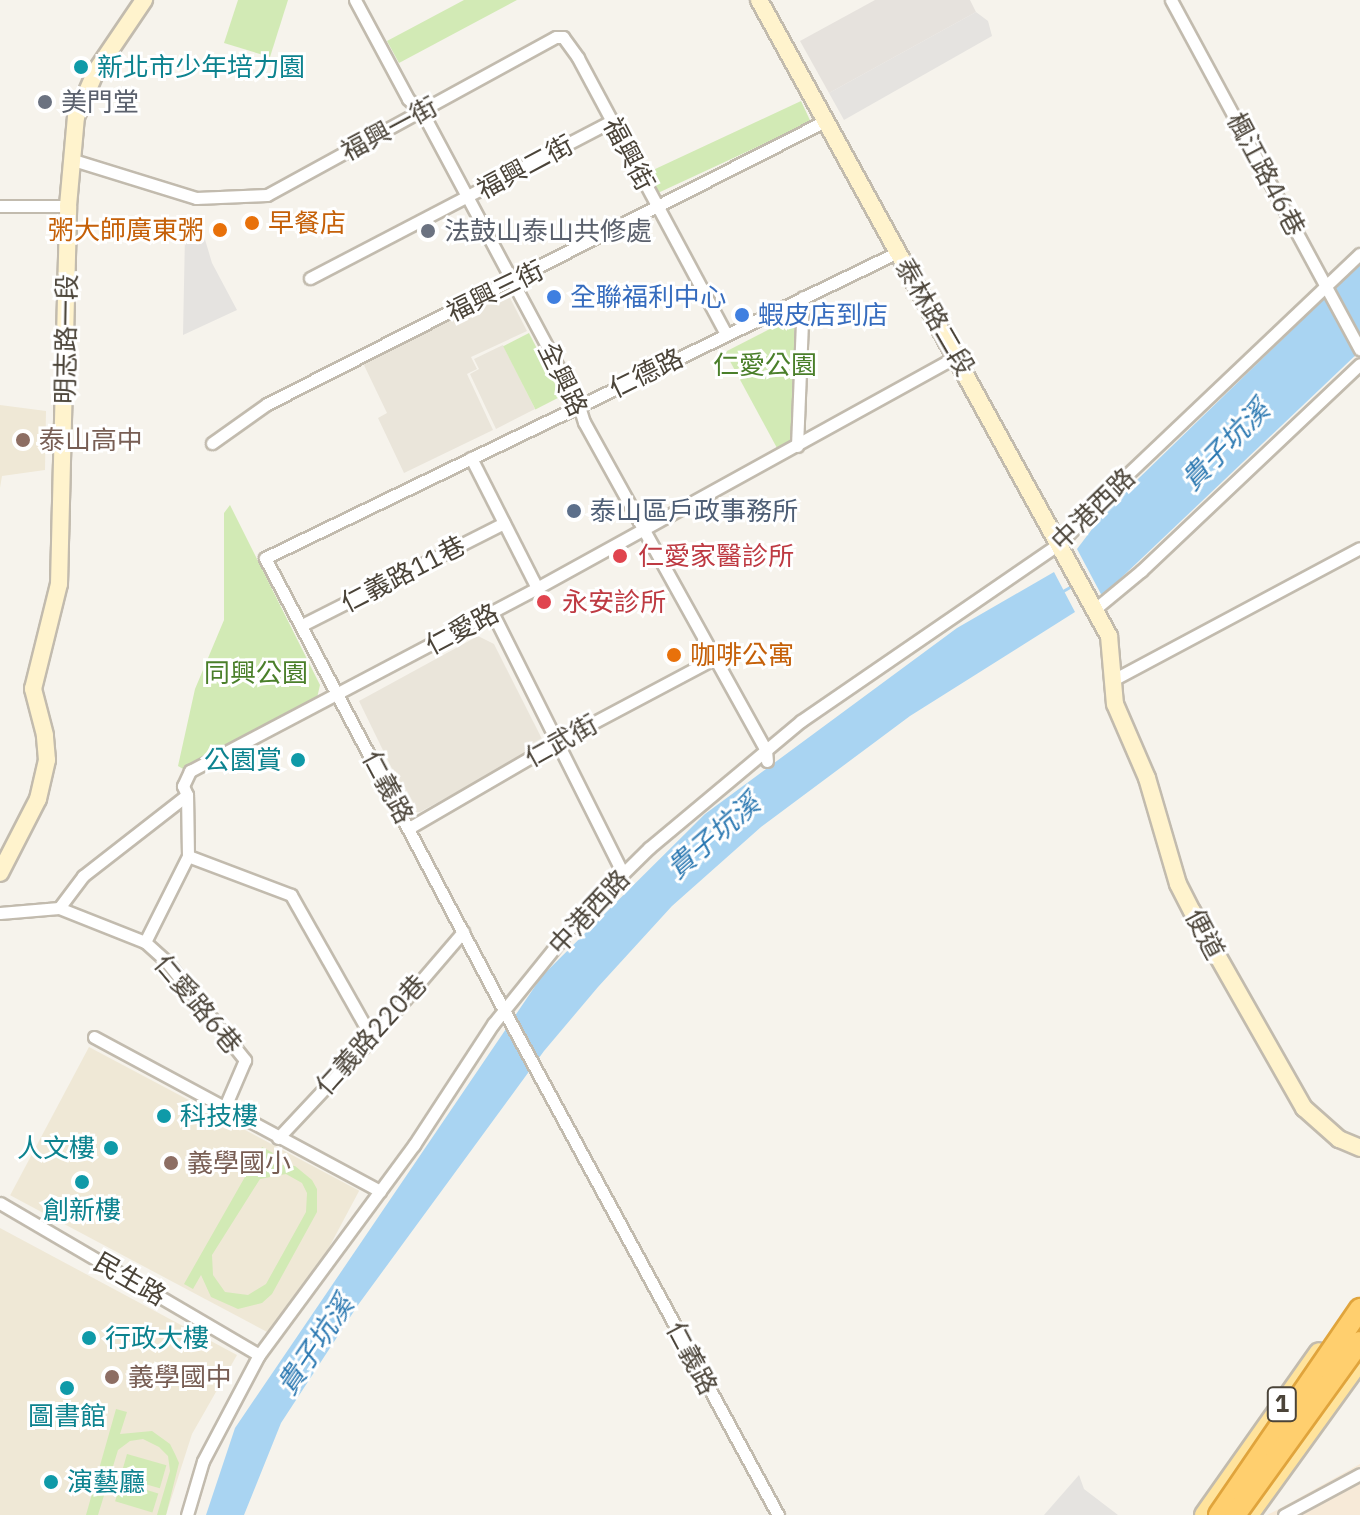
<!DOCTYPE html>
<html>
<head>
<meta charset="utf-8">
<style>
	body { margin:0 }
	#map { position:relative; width:1360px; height:1515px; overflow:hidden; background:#f6f3ec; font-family:"IBM Plex Sans","Noto Sans TC",sans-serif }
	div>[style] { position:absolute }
	.residential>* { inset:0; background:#eae5da }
	.commercial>* { inset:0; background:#f7ead8 }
	.industrial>* { inset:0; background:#e6e2dd }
	.education>* { inset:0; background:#efe8d6; transform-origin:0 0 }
	.green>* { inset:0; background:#d2eab5; transform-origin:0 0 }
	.parking>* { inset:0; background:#e5e3e0 }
	.water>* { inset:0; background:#a9d4f2 }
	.stream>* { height:3px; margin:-1.5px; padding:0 1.5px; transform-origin:1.5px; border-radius:1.5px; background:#a9d4f2 }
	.roads { filter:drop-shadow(2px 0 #c2bbae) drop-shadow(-2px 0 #c2bbae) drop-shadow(0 2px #c2bbae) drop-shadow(0 -2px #c2bbae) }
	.street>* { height:11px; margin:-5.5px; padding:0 5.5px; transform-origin:5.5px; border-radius:5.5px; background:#fff }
	.secondary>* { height:16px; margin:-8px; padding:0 8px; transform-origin:8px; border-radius:8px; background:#fff3cd }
	.primary>* { height:18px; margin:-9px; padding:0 9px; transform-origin:9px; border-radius:9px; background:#ffe39c }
	.rail>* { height:6px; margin-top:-3px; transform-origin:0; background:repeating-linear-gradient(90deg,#fff 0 9px,#9a9a9a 0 18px); box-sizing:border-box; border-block:2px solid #9a9a9a }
	.bridges { filter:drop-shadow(2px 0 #e0a43c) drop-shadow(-2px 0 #e0a43c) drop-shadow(0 2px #e0a43c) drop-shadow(0 -2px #e0a43c) }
	.highway-bridge>* { height:20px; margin:-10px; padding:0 10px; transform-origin:10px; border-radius:10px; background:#ffcf6e }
	.dots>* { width:22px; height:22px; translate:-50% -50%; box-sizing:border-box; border:4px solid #fff; border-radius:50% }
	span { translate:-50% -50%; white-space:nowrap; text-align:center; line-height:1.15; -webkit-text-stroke:6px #fff; paint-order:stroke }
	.shield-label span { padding:2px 6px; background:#fff; border:2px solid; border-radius:6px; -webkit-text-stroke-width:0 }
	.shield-label { font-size:24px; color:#4b4439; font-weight:700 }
	.culture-label { font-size:26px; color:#0d838f }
	.left { translate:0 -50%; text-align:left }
	.right { translate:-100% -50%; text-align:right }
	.worship-label { font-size:26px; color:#5b616d }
	.street-label { font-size:26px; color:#4b4439 }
	.food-label { font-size:26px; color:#c56008 }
	.shop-label { font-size:26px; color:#366cbe }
	.park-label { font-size:26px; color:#4a7f2a }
	.education-label { font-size:26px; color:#785e54 }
	.service-label { font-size:26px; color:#4e5e75 }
	.health-label { font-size:26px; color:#be3a42 }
	.water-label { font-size:28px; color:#2e7ab2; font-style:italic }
</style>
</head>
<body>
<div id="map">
	<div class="residential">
		<div style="clip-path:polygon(502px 293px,509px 296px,527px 331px,471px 357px,477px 369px,467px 374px,493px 430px,404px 473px,378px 418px,387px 413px,362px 361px)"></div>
		<div style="clip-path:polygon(503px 345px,535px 409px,496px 429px,470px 374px,479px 369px,474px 359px)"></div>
		<div style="clip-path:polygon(478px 636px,494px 644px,542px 739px,540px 747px,420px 812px,413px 812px,359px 701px)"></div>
	</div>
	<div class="commercial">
		<div style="clip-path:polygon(1360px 1464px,1360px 1515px,1267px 1515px,1279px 1509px)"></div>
	</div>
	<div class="industrial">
		<div style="clip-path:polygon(875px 0,970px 0,976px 12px,829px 93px,800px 41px)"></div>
	</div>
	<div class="education">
		<div style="clip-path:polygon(0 405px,46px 411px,45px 470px,2px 476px,0 488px)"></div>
		<div style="left:89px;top:1047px;width:306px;height:168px;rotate:28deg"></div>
		<div style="clip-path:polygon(0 1228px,237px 1355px,192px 1434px,166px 1515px,0 1515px)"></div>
	</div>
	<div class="green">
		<div style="clip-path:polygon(238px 0,288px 0,270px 57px,224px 43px)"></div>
		<div style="clip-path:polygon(464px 0,517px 0,399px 63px,387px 41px)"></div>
		<div style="left:801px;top:101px;width:23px;height:168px;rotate:65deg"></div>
		<div style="clip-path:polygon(795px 316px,791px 441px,777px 448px,725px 352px)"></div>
		<div style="left:529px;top:333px;width:71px;height:29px;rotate:63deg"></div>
		<div style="clip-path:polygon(230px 505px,320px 685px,317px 698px,185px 770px,178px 766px,195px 689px,224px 620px,224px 513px)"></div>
		<div style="clip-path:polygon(evenodd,262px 1147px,273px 1153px,267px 1164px,295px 1166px,312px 1180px,317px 1189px,317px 1212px,272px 1294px,262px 1303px,238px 1309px,211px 1297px,201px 1275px,193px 1289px,184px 1284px,262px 1147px,286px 1174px,302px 1183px,307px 1193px,306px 1212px,266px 1284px,248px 1295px,225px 1292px,213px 1275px,212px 1255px,260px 1179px,286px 1174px)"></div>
		<div style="clip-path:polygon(116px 1409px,127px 1412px,120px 1434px,152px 1431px,170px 1444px,175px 1454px,179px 1463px,166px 1515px,157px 1515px,170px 1471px,168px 1456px,159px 1447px,143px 1439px,130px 1441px,118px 1450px,98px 1515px,86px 1515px)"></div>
		<div style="left:127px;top:1454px;width:41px;height:24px;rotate:16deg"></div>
		<div style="left:121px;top:1482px;width:39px;height:20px;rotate:17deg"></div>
	</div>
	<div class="parking">
		<div style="clip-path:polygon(976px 12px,988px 21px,992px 36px,844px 120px,829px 93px)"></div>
		<div style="clip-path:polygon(185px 234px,204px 236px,212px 263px,237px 310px,183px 335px)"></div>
		<div style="clip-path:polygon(1079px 1475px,1084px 1489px,1118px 1515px,1044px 1515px)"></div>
	</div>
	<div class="water">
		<div style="clip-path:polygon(1360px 264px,1360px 351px,1102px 596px,1077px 549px,1108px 508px)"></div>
		<div style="clip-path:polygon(1054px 572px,1075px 612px,910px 716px,761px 827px,672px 906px,598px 987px,544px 1051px,358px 1305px,281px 1423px,244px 1515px,206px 1515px,235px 1428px,542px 976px,705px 814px,957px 628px)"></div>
	</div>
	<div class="stream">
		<div style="left:1061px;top:592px;width:16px;rotate:-30deg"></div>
	</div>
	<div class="roads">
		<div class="street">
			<div style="left:355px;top:0;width:112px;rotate:61.8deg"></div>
			<div style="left:408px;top:99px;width:19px;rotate:43deg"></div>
			<div style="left:422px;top:112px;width:333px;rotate:61.9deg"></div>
			<div style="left:579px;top:406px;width:17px;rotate:73deg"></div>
			<div style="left:584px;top:422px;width:375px;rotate:61deg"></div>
			<div style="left:766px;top:750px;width:11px;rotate:85deg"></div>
			<div style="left:1171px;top:0;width:397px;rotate:61.6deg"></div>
			<div style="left:70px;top:159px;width:132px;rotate:17.2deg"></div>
			<div style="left:196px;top:198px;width:71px;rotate:-2.4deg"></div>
			<div style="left:267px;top:195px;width:329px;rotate:-28.7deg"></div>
			<div style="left:556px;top:37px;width:7px"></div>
			<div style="left:563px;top:37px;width:26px;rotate:54deg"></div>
			<div style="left:578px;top:58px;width:313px;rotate:61.8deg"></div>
			<div style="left:0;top:206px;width:68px"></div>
			<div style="left:310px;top:278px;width:339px;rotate:-27.5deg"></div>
			<div style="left:212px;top:443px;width:67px;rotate:-35.3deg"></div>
			<div style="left:267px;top:404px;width:626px;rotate:-26.89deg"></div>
			<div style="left:797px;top:446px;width:149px;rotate:-87.7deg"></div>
			<div style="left:471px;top:458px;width:146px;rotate:63.1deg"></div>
			<div style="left:1095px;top:609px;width:60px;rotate:-39.6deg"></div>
			<div style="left:1141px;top:571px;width:301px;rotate:-43.4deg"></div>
			<div style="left:492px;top:612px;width:293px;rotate:63.4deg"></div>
			<div style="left:302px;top:625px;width:226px;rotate:-26.8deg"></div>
			<div style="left:1111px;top:681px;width:282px;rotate:-28.1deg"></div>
			<div style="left:409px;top:828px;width:169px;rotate:-30.2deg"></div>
			<div style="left:555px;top:743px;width:181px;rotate:-28deg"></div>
			<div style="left:188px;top:856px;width:110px;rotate:20.7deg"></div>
			<div style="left:291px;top:895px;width:164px;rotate:60.5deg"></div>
			<div style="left:59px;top:908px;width:40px;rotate:-53deg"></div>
			<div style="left:83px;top:876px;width:132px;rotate:-37.9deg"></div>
			<div style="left:0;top:913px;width:59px;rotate:-4.8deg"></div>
			<div style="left:59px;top:908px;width:92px;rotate:21.6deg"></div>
			<div style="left:145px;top:942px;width:28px;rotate:42deg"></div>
			<div style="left:166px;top:961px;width:127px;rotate:51.4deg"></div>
			<div style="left:245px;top:1060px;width:53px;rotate:113.2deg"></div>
			<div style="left:145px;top:942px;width:96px;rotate:-63.4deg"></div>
			<div style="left:188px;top:856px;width:61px;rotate:-90.9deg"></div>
			<div style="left:187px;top:795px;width:10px;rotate:-114deg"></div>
			<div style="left:183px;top:786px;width:17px;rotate:-65deg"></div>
			<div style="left:190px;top:771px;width:392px;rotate:-27.8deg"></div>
			<div style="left:537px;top:588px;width:481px;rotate:-28.9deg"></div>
			<div style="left:94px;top:1037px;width:325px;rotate:28.3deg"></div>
			<div style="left:278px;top:1138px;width:137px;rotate:-46.8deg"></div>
			<div style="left:372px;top:1038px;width:140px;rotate:-49.4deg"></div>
			<div style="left:0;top:1203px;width:300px;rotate:30.4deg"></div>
			<div style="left:187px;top:1515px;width:56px;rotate:-73.5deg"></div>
			<div style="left:203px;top:1461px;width:120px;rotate:-62.2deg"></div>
			<div style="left:259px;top:1355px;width:261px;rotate:-53.6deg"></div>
			<div style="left:414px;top:1145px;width:145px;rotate:-56.9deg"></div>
			<div style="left:493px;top:1024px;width:139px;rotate:-51.1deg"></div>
			<div style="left:580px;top:916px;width:97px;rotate:-44.6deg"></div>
			<div style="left:649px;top:848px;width:198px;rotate:-39.9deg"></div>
			<div style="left:801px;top:721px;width:313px;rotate:-34.5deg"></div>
			<div style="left:1059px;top:544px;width:75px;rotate:-46.1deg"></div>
			<div style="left:1111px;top:490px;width:343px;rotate:-43.5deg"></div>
			<div style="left:778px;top:1515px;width:566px;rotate:-118.51deg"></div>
			<div style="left:508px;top:1018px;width:520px;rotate:-117.85deg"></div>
			<div style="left:265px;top:558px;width:703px;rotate:-25.8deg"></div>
			<div style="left:1284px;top:1515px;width:86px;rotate:-28.3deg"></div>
		</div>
		<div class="secondary">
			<div style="left:759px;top:0;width:726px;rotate:61.18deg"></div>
			<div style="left:1109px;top:636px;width:68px;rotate:85deg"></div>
			<div style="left:1115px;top:704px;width:81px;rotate:66.6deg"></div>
			<div style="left:1147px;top:778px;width:110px;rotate:73.7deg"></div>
			<div style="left:1178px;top:884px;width:30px;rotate:63deg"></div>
			<div style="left:1192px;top:911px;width:227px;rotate:60.4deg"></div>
			<div style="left:1304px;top:1108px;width:47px;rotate:41.5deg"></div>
			<div style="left:1339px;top:1139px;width:23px;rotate:23deg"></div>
			<div style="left:0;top:873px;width:83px;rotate:-62.8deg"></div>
			<div style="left:38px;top:799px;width:40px;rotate:-77deg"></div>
			<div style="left:47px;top:760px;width:25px;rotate:-95deg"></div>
			<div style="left:45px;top:735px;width:48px;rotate:-104.6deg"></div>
			<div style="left:33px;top:689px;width:108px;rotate:-76.1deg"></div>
			<div style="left:59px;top:584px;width:378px;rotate:-88.6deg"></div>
			<div style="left:68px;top:206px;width:89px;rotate:-84.9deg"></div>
			<div style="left:76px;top:117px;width:50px;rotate:-66.5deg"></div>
			<div style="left:96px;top:71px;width:86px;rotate:-55.9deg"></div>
		</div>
		<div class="primary">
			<div style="left:1204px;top:1515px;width:199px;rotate:-54.8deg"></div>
			<div style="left:1249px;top:1515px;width:190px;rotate:-54.2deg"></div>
		</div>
	</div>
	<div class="rail">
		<div style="left:1225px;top:1515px;width:236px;rotate:-55deg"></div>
	</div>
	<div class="bridges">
		<div class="highway-bridge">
			<div style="left:1219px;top:1515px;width:250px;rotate:-55.6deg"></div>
			<div style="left:1235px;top:1515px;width:213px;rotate:-54.2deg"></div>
		</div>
	</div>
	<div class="dots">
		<div style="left:81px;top:67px;background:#0f9aa8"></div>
		<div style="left:45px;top:102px;background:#6b7280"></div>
		<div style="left:252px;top:223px;background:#e8710a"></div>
		<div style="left:220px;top:230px;background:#e8710a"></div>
		<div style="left:428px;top:231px;background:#6b7280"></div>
		<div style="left:554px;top:297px;background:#3f7fe0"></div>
		<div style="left:742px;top:315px;background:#3f7fe0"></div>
		<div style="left:23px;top:440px;background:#8d6e63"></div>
		<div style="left:574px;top:511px;background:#5c6f8a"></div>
		<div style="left:620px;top:556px;background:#e0444e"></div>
		<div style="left:544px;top:602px;background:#e0444e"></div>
		<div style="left:674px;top:655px;background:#e8710a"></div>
		<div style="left:298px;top:760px;background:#0f9aa8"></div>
		<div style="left:164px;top:1116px;background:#0f9aa8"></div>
		<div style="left:111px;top:1148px;background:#0f9aa8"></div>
		<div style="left:171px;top:1163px;background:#8d6e63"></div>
		<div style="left:82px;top:1182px;background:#0f9aa8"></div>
		<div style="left:89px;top:1338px;background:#0f9aa8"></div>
		<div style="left:112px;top:1377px;background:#8d6e63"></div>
		<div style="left:67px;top:1388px;background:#0f9aa8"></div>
		<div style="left:51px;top:1482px;background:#0f9aa8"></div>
	</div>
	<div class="shield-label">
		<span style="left:1282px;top:1404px">1</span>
	</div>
	<div class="culture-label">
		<span class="left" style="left:97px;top:67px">新北市少年培力園</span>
		<span class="right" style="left:282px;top:760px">公園賞</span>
		<span class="left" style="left:180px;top:1116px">科技樓</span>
		<span class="right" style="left:95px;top:1148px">人文樓</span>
		<span style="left:82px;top:1210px">創新樓</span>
		<span class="left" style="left:105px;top:1338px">行政大樓</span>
		<span style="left:67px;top:1416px">圖書館</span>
		<span class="left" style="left:67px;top:1482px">演藝廳</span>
	</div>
	<div class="worship-label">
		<span class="left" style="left:61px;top:102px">美門堂</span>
		<span class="left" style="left:444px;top:231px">法鼓山泰山共修處</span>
	</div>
	<div class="street-label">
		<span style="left:389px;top:129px;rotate:-28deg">福興一街</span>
		<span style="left:629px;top:154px;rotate:62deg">福興街</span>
		<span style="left:525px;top:167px;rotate:-28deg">福興二街</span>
		<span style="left:1266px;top:174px;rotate:62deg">楓江路46巷</span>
		<span style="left:495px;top:291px;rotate:-26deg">福興三街</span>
		<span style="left:935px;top:317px;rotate:60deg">泰林路二段</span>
		<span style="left:66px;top:339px;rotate:-89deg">明志路一段</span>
		<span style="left:646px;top:373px;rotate:-26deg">仁德路</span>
		<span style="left:563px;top:379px;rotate:64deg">全興路</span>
		<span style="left:1093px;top:509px;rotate:-44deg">中港西路</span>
		<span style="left:403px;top:574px;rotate:-27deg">仁義路11巷</span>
		<span style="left:462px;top:629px;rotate:-28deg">仁愛路</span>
		<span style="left:561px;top:741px;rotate:-29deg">仁武街</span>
		<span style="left:388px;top:787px;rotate:62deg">仁義路</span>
		<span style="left:589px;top:912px;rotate:-47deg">中港西路</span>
		<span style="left:1205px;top:934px;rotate:62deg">便道</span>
		<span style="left:198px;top:1004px;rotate:50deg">仁愛路6巷</span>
		<span style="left:371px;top:1035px;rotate:-48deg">仁義路220巷</span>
		<span style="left:130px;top:1279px;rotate:30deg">民生路</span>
		<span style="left:692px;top:1358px;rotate:62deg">仁義路</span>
	</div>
	<div class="food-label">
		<span class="left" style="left:268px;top:223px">早餐店</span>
		<span class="right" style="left:204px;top:230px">粥大師廣東粥</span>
		<span class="left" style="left:690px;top:655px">咖啡公寓</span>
	</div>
	<div class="shop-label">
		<span class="left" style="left:570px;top:297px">全聯福利中心</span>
		<span class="left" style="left:758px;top:315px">蝦皮店到店</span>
	</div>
	<div class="park-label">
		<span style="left:765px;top:365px">仁愛公園</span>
		<span style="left:256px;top:673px">同興公園</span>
	</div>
	<div class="education-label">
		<span class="left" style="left:39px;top:440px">泰山高中</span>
		<span class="left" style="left:187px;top:1163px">義學國小</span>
		<span class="left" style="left:128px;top:1377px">義學國中</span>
	</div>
	<div class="service-label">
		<span class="left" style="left:590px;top:511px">泰山區戶政事務所</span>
	</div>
	<div class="health-label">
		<span class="left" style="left:638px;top:556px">仁愛家醫診所</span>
		<span class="left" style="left:562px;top:602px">永安診所</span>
	</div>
	<div class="water-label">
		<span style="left:1225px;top:445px;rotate:-46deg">貴子坑溪</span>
		<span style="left:713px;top:836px;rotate:-41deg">貴子坑溪</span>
		<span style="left:315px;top:1345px;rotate:-56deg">貴子坑溪</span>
	</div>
</div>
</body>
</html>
